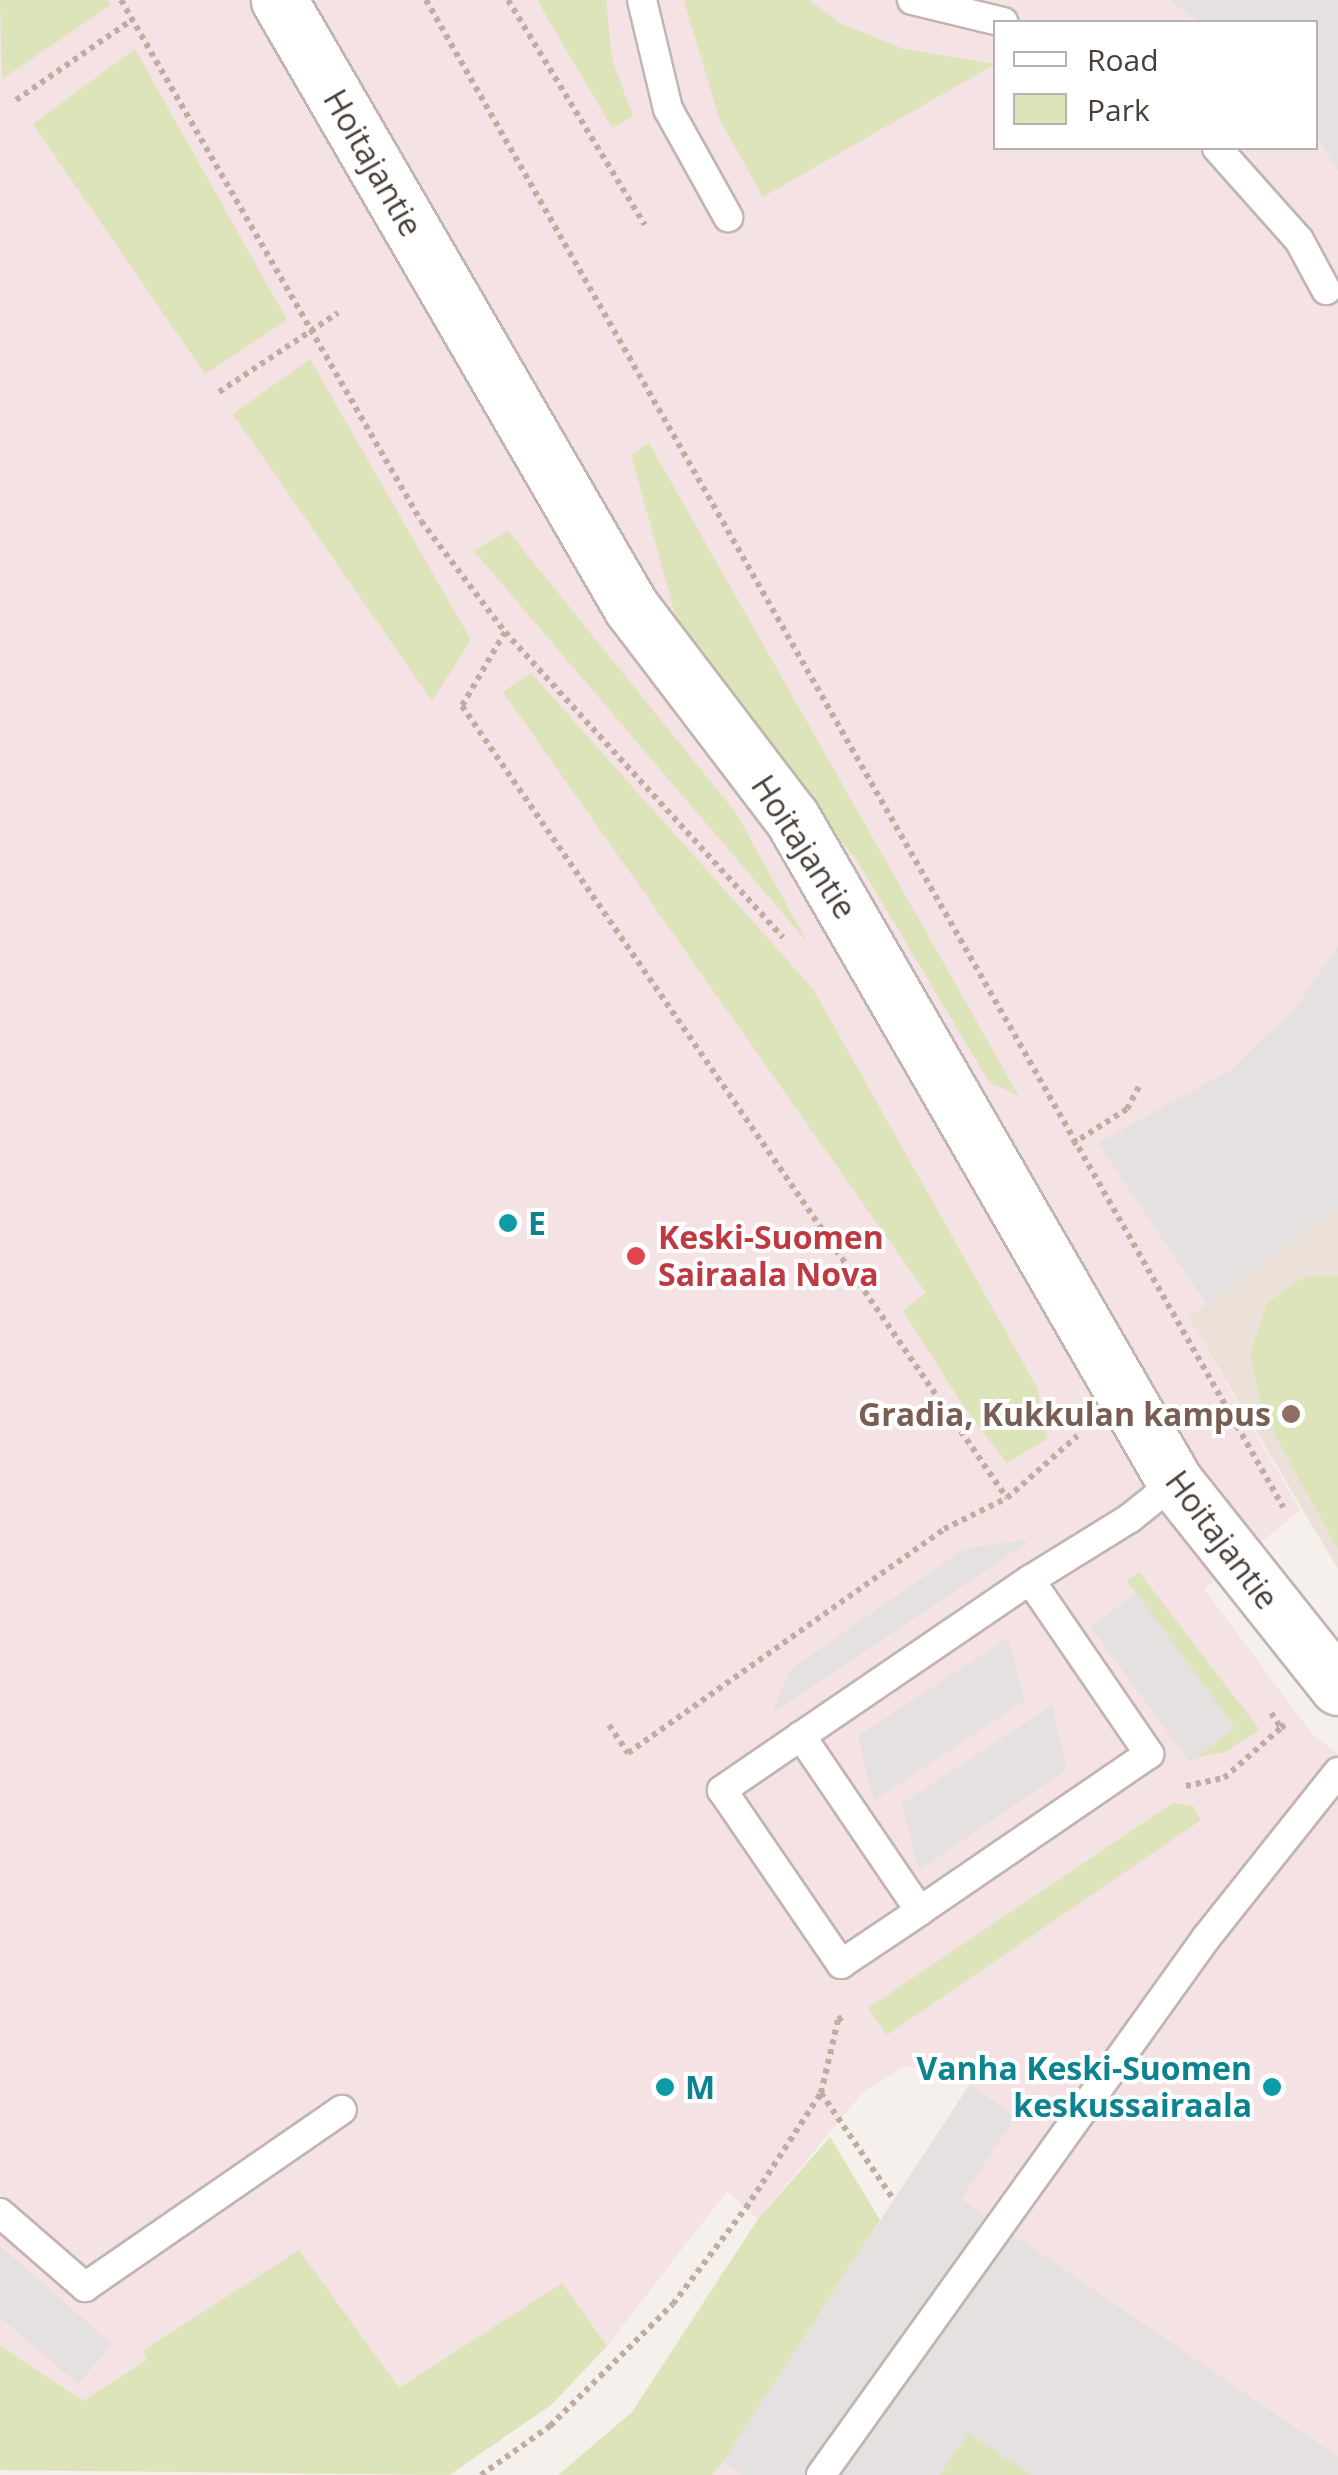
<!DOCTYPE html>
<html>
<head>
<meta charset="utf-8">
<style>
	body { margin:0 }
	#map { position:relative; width:1338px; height:2475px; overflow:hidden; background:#f5f0ec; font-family:"Open Sans",sans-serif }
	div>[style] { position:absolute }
	.education>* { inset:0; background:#ece1d8 }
	.medical>* { inset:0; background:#f4e2e4 }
	.green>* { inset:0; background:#dde4ba }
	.parking>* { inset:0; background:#e4e1e0; transform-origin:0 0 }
	.path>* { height:6px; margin-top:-3px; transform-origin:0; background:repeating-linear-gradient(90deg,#c0ada2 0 5px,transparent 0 10px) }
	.roads { filter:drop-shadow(2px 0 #c0b5b0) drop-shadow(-2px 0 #c0b5b0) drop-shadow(0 2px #c0b5b0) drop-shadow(0 -2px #c0b5b0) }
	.service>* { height:28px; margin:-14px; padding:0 14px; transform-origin:14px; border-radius:14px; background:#fff }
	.minor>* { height:55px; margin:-27.5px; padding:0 27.5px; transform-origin:27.5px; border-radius:27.5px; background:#fff }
	.dots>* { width:28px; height:28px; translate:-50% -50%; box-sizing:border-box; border:5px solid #fff; border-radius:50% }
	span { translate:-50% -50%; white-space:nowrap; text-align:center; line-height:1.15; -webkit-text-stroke:8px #fff; paint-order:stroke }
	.street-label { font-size:32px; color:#493f3a }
	.culture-label { font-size:32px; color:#0d838f; font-weight:700 }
	.left { translate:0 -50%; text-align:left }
	.right { translate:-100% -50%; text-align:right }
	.health-label { font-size:32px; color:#be3a42; font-weight:700 }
	.education-label { font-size:32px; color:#785e54; font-weight:700 }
	.legend { position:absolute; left:993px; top:20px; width:325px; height:130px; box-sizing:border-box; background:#fff; border:2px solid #b6b2b0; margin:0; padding:12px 18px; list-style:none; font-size:30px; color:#493f3a }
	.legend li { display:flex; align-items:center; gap:20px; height:50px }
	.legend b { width:50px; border:2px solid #b6b2b0 }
</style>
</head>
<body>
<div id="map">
	<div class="education">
		<div style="clip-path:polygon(1338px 1207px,1338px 1569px,1188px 1317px)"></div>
	</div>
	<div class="medical">
		<div style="clip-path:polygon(0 0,1169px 0,1200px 22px,996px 22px,996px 148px,1316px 148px,1316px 22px,1338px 0,1338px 1207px,1188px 1317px,1300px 1510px,1204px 1589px,1313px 1735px,1338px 1754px,1338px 2475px,712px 2475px,970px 2084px,905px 2066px,863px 2092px,758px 2219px,727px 2191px,607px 2346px,551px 2405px,449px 2475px,0 2470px)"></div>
	</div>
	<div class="green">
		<div style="clip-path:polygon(0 0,108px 0,111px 5px,2px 79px)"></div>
		<div style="clip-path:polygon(537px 0,606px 0,612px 59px,633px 116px,612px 128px)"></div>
		<div style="clip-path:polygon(684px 0,809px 0,840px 23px,903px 49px,995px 64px,763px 197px,719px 118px)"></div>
		<div style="clip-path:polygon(135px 49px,287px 320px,205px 374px,33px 124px)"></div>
		<div style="clip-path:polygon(310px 359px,471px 640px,432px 701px,233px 414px)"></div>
		<div style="clip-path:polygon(649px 443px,1019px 1096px,989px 1082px,859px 864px,702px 662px,675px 614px,631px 455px)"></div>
		<div style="clip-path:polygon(508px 531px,736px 813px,808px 943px,474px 551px)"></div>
		<div style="clip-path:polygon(531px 673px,813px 989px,1037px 1387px,1047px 1439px,1007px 1463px,964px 1407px,903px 1311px,926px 1293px,503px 692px)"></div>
		<div style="clip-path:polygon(1338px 1275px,1338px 1550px,1263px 1413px,1250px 1355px,1267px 1303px,1304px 1277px)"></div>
		<div style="clip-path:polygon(1139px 1572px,1260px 1730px,1225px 1752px,1196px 1757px,1235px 1728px,1127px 1581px)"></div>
		<div style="clip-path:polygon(1173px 1803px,1193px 1806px,1201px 1820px,887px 2035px,868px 2008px)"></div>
		<div style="clip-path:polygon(830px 2137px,880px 2220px,723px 2462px,712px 2475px,558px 2475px,632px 2412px,758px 2219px)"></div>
		<div style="clip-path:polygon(299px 2250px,399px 2388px,562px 2283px,607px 2346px,551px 2405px,449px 2475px,0 2470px,0 2346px,83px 2401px,147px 2360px,144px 2350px)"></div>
		<div style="clip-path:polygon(968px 2433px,1031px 2475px,939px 2475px)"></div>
	</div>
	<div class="parking">
		<div style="clip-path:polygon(1169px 0,1338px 0,1338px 171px,1316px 135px,1316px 22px,1200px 22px)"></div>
		<div style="clip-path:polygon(1338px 946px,1338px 1207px,1207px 1305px,1098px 1143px,1231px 1070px,1295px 1009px)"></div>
		<div style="clip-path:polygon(1032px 1539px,771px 1714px,791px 1669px,964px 1549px)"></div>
		<div style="left:1137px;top:1593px;width:167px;height:57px;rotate:54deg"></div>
		<div style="clip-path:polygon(1008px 1638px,1025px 1700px,874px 1801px,858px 1736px)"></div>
		<div style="clip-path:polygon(1052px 1705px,1067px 1769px,919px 1870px,902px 1804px)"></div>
		<div style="clip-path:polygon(970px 2084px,1015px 2117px,961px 2199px,1338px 2457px,1338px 2475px,1031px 2475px,969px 2433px,939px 2475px,743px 2475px,723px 2462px)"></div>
		<div style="clip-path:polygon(0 2246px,112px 2344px,78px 2384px,0 2317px)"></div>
	</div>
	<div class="path">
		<div style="left:121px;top:0;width:601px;rotate:60.07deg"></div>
		<div style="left:421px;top:521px;width:139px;rotate:52.9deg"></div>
		<div style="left:505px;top:632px;width:413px;rotate:47.7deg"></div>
		<div style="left:426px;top:0;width:1734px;rotate:60.37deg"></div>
		<div style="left:508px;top:0;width:263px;rotate:58.7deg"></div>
		<div style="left:16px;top:100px;width:142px;rotate:-34.7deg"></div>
		<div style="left:219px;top:392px;width:143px;rotate:-33.6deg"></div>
		<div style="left:505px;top:632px;width:86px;rotate:120.2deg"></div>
		<div style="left:462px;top:706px;width:961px;rotate:55.47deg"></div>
		<div style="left:1072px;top:1144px;width:65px;rotate:-32.5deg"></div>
		<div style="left:1127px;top:1109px;width:30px;rotate:-62deg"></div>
		<div style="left:1271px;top:1713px;width:18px;rotate:56deg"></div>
		<div style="left:1281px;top:1728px;width:9px;rotate:-41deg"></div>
		<div style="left:609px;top:1725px;width:34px;rotate:56deg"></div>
		<div style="left:628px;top:1753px;width:387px;rotate:-35.3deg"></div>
		<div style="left:944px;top:1529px;width:70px;rotate:-26.2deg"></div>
		<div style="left:1007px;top:1498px;width:94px;rotate:-41.5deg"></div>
		<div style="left:1186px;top:1786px;width:39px;rotate:-12deg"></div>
		<div style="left:1224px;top:1778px;width:76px;rotate:-41.3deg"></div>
		<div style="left:821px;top:2093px;width:126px;rotate:55.7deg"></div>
		<div style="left:481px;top:2475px;width:85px;rotate:-35.4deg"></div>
		<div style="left:550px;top:2426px;width:173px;rotate:-44.8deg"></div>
		<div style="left:673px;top:2304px;width:121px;rotate:-52.8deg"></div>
		<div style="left:746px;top:2208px;width:137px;rotate:-56.9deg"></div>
		<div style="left:821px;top:2093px;width:75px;rotate:-76.9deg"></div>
		<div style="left:838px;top:2020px;width:9px;rotate:-36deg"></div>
	</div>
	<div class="roads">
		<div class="service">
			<div style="left:642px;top:0;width:112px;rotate:76.6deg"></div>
			<div style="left:668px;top:109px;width:124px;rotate:60.9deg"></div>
			<div style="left:912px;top:0;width:94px;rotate:13.6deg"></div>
			<div style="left:1217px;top:148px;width:123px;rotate:48.3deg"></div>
			<div style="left:1299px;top:240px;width:57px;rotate:61.6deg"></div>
			<div style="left:1030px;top:1580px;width:211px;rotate:55.6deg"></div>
			<div style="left:1149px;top:1754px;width:278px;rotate:145.6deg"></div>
			<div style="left:920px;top:1911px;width:212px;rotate:-124.2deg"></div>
			<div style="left:801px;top:1736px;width:277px;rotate:-34.3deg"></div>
			<div style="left:1030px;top:1580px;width:118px;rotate:-31.8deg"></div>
			<div style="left:1130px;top:1518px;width:58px;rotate:-38.7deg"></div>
			<div style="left:801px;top:1736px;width:96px;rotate:145.6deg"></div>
			<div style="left:722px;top:1790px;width:211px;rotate:55.6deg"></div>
			<div style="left:841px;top:1964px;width:95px;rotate:-33.9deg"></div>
			<div style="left:0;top:2213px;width:113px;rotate:41deg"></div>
			<div style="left:85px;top:2287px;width:312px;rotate:-34.6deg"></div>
			<div style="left:821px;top:2475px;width:661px;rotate:-54.36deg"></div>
			<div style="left:1206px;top:1938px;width:212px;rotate:-51.5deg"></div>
		</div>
		<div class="minor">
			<div style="left:279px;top:0;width:702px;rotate:59.89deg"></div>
			<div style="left:631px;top:607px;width:265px;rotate:52.7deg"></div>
			<div style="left:792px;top:818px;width:767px;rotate:60.02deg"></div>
			<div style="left:1175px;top:1482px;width:262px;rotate:51.5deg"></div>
		</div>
	</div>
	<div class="dots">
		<div style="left:508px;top:1223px;background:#0f9aa8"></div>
		<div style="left:636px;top:1256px;background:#e0444e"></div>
		<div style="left:1291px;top:1414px;background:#8d6e63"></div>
		<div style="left:665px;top:2087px;background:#0f9aa8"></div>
		<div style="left:1272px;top:2087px;background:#0f9aa8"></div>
	</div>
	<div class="street-label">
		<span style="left:373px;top:163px;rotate:60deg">Hoitajantie</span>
		<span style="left:804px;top:847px;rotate:57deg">Hoitajantie</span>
		<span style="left:1222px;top:1540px;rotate:53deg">Hoitajantie</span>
	</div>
	<div class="culture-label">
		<span class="left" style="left:528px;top:1223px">E</span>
		<span class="right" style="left:1252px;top:2087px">Vanha Keski-Suomen<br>keskussairaala</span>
		<span class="left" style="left:685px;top:2087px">M</span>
	</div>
	<div class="health-label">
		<span class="left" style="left:658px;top:1256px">Keski-Suomen<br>Sairaala Nova</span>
	</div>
	<div class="education-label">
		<span class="right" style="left:1271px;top:1414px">Gradia, Kukkulan kampus</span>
	</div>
	<ul class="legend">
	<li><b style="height:12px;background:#fff"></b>Road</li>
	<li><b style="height:28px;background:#dde4ba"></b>Park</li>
	</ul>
</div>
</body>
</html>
